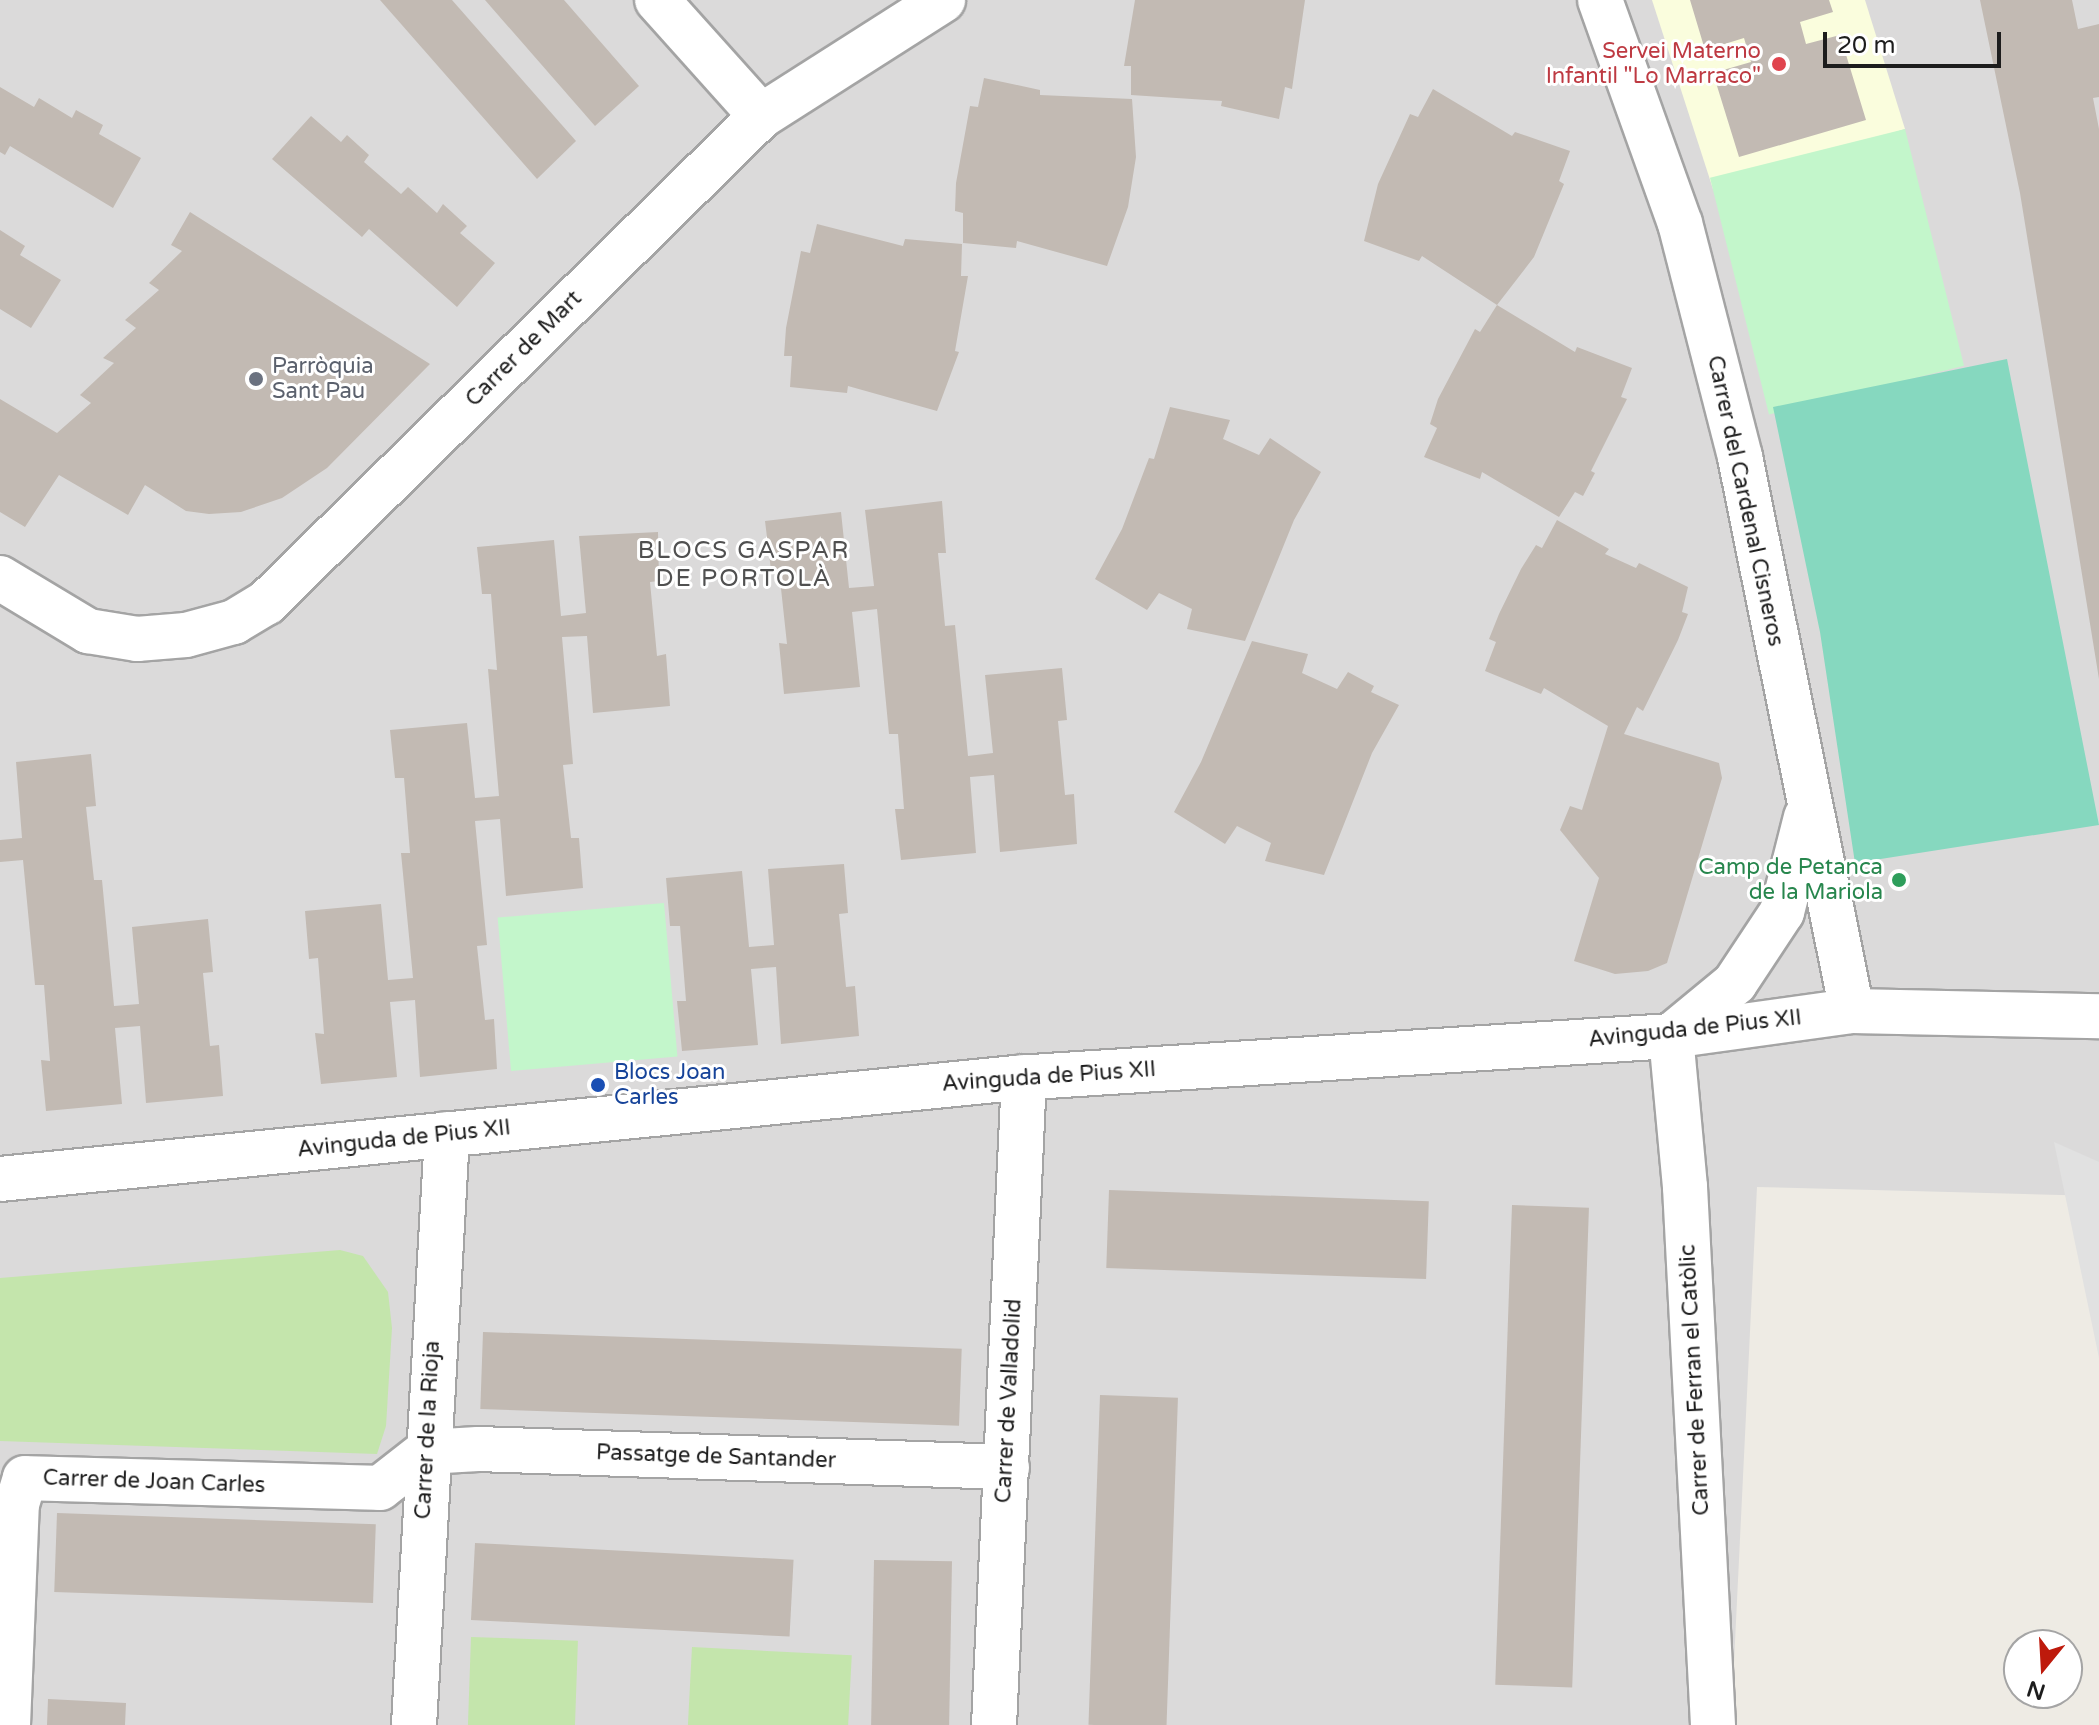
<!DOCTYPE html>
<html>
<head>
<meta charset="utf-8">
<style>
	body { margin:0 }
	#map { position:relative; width:2099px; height:1725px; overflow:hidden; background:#eeebe4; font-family:"Varela Round",sans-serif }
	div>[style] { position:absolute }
	.residential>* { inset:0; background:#dbdada }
	.education>* { inset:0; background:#fafddd }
	.grass>* { inset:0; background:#c4e5ac; transform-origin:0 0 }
	.park>* { inset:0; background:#c3f6cb; transform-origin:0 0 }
	.pitch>* { inset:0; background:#86d8bf }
	.parking>* { inset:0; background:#e1e1e1 }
	.building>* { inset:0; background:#c2bab3; transform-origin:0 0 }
	.roads { filter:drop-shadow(2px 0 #a4a4a4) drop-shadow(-2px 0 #a4a4a4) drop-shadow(0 2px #a4a4a4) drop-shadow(0 -2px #a4a4a4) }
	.minor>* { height:44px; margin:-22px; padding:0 22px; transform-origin:22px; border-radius:22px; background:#fff }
	.dots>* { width:22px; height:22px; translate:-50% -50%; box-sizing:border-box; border:4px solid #fff; border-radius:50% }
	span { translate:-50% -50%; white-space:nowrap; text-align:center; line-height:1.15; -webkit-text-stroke:6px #fff; paint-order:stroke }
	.health-label { font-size:22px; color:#be3a42 }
	.right { translate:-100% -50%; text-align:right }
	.street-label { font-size:22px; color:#1d1d1d }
	.worship-label { font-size:22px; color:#5b616d }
	.left { translate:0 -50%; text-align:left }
	.leisure-label { font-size:22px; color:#27864d }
	.transit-label { font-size:22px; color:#164399 }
	.neighbourhood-label { font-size:24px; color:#505050; letter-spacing:2px }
	.north { position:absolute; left:2003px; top:1629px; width:80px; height:80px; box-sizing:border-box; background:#fff; border:2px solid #a5a5a5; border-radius:50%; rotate:198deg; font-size:22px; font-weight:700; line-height:32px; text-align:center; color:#1d1d1d }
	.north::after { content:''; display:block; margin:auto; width:28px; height:36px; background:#be1a0c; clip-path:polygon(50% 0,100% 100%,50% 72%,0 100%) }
	.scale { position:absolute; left:1823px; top:32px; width:178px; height:36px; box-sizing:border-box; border:4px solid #1d1d1d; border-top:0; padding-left:10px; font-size:24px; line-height:28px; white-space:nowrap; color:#1d1d1d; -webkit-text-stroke:6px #fff; paint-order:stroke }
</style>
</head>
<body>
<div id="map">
	<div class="residential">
		<div style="clip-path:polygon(0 0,2099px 0,2099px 1196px,1757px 1187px,1731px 1725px,0 1725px)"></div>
	</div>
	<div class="education">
		<div style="clip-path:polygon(1652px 0,1865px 0,1905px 129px,1713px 189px)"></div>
	</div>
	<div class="grass">
		<div style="clip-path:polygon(340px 1250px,363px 1256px,388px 1292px,392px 1328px,386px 1426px,377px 1454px,0 1441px,0 1278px)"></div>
		<div style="left:471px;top:1637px;width:107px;height:88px;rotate:2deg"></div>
		<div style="left:692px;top:1647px;width:160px;height:78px;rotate:3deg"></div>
	</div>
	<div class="park">
		<div style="left:1905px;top:129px;width:244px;height:201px;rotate:76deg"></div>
		<div style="left:664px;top:903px;width:154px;height:167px;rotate:85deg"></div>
	</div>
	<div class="pitch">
		<div style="clip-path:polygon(2007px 359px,2099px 825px,1855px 863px,1820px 632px,1773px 407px)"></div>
	</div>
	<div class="parking">
		<div style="clip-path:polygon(2054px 1142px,2099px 1162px,2099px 1358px)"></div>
	</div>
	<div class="building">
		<div style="clip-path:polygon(380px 0,452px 0,576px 141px,537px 179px)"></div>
		<div style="clip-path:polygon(485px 0,564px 0,639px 86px,595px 126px)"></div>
		<div style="clip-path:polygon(1135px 0,1305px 0,1292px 89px,1285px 87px,1279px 119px,1221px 106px,1222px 101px,1131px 95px,1131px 66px,1124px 66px)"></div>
		<div style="clip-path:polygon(1690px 0,1829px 0,1833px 12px,1800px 22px,1806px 44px,1840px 35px,1866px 120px,1739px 157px,1713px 73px,1751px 62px,1744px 38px,1705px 50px)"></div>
		<div style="clip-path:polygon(1980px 0,2072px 0,2078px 29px,2099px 24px,2099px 97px,2093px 98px,2099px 129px,2099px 679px,2020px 193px)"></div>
		<div style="clip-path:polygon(984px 78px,1040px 90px,1040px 95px,1132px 99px,1136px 157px,1128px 207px,1107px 266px,1017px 241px,1016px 248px,963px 243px,963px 213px,955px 211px,956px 183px,970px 106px,978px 107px)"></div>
		<div style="clip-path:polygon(0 87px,34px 107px,39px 98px,72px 118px,76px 110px,103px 125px,99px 134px,141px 158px,113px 208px,10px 146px,5px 155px,0 152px)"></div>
		<div style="clip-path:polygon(1433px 89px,1512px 136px,1515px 132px,1570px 151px,1559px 181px,1564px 184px,1534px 257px,1497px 305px,1422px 256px,1419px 261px,1364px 241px,1378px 184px,1410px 114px,1418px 117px)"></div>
		<div style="clip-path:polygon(311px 116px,341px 142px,347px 135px,369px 155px,364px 162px,401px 194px,408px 187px,437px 213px,443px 204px,467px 226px,460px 233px,495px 263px,457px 307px,369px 229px,362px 237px,272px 159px)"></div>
		<div style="clip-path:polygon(190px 212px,430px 364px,327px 468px,282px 498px,241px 512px,209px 514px,186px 511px,145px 485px,128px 515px,59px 475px,25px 527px,0 512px,0 399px,57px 433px,91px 403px,80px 395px,114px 363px,103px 358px,136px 328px,125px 320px,159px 290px,149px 283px,182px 251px,171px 245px)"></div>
		<div style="clip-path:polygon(817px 224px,903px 246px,905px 239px,962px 244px,961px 276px,968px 276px,955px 351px,959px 352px,937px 411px,848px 386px,847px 393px,790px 387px,792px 356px,784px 356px,786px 328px,801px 251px,810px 253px)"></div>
		<div style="clip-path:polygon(0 230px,25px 246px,20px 255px,61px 280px,31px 328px,0 309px)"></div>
		<div style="clip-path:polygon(1497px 305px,1575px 352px,1577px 347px,1632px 368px,1621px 397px,1627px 399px,1591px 471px,1595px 473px,1583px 496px,1575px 492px,1559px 517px,1482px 472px,1480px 479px,1424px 457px,1437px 428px,1430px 424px,1438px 399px,1475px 329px,1480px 332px)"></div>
		<div style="clip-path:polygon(1170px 407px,1230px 420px,1223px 439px,1259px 455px,1270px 438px,1321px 472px,1294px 520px,1245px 641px,1187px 629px,1192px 609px,1159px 593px,1147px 610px,1095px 579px,1122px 529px,1149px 458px,1154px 459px)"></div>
		<div style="clip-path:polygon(942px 501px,946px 553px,938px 553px,945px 626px,955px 625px,968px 756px,993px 753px,985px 675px,1062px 668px,1067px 720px,1058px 721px,1065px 795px,1074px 794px,1077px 844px,1000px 852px,994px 775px,970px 777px,976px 853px,901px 860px,895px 809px,904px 809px,898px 734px,889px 734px,877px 609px,852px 612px,860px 687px,784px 694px,779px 643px,787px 644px,779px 570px,771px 570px,765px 521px,841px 512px,849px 588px,874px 586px,865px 510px)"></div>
		<div style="clip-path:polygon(1557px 520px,1609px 549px,1605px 554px,1636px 568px,1639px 563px,1688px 587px,1682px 612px,1688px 614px,1678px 640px,1643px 711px,1637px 707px,1624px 734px,1719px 763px,1722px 778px,1667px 963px,1648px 971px,1615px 974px,1574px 961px,1599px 878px,1560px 830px,1570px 806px,1582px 810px,1608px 726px,1544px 688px,1541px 694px,1485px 671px,1496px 642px,1489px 639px,1499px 614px,1521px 569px,1536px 545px,1542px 548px)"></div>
		<div style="clip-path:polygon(658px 532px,659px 581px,650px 582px,657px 656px,666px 654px,670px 706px,593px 713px,587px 636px,562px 637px,573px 764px,563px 765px,571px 838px,579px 838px,583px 888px,506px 896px,500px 819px,475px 821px,487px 945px,477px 946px,485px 1020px,494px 1019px,497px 1069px,420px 1077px,415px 1000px,390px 1002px,397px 1077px,321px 1084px,315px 1033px,324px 1034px,318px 958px,309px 959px,305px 911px,381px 904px,388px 980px,413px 978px,401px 853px,410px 853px,404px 778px,395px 778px,390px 730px,467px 723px,475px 798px,499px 796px,488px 669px,497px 670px,491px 594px,482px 594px,477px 547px,554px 540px,561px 616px,586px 613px,579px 536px)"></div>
		<div style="clip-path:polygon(1252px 641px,1308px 654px,1302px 673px,1337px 689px,1348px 672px,1374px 686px,1371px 692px,1399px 705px,1372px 753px,1324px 875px,1265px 861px,1271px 843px,1237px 826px,1225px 844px,1174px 812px,1201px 762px)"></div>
		<div style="clip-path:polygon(91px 754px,96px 806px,86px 807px,94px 880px,102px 880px,114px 1006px,139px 1004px,132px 927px,208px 919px,213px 972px,203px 973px,210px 1046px,219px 1045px,223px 1096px,146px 1103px,140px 1026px,115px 1028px,122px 1104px,46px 1111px,41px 1060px,50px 1061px,44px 985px,35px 985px,23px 860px,0 862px,0 840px,22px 838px,16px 762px)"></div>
		<div style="clip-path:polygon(844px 864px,848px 913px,839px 914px,846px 987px,855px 986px,859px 1036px,781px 1044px,776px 967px,751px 969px,758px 1045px,682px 1051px,677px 1001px,686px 1001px,680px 926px,670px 926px,666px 878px,742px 871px,749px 947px,774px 945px,768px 869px)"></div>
		<div style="left:1109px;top:1190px;width:320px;height:78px;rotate:2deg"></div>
		<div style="left:1512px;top:1205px;width:77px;height:480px;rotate:2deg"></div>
		<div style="left:483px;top:1332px;width:479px;height:77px;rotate:2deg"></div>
		<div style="left:1100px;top:1395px;width:78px;height:330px;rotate:2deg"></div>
		<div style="left:57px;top:1513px;width:319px;height:79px;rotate:2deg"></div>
		<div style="left:475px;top:1543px;width:319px;height:77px;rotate:3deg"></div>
		<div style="left:874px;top:1560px;width:78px;height:165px;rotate:1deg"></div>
		<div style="clip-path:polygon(48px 1699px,126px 1703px,125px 1725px,47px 1725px)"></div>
	</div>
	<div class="roads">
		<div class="minor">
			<div style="left:657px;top:0;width:156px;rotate:48.1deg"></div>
			<div style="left:1600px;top:0;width:237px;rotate:70.3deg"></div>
			<div style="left:1680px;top:223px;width:242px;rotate:75.6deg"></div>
			<div style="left:1740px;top:457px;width:565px;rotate:78.57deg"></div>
			<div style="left:0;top:578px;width:103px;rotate:31.1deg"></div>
			<div style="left:88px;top:631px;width:50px;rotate:9.3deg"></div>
			<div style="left:137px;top:639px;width:49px;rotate:-4.7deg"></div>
			<div style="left:186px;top:635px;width:50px;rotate:-15.2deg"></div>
			<div style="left:234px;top:622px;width:37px;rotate:-31deg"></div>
			<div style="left:266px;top:603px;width:694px;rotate:-44.53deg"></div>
			<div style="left:761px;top:116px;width:216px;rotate:-32.5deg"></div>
			<div style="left:1671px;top:1036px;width:152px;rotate:84.7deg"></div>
			<div style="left:1685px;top:1187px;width:539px;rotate:87.02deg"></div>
			<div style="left:1671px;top:1036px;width:83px;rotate:-39.6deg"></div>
			<div style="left:1735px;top:983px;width:85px;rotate:-56.5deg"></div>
			<div style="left:1782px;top:912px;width:98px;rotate:-75.8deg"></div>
			<div style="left:0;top:1179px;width:1021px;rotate:-5.68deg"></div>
			<div style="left:1016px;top:1078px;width:656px;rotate:-3.67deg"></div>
			<div style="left:1671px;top:1036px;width:183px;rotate:-7.9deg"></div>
			<div style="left:1852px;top:1011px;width:247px;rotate:1.2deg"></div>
			<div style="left:8px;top:1725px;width:221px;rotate:-87.7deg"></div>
			<div style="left:17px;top:1504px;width:27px;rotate:-73deg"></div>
			<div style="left:25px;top:1478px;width:355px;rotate:1.6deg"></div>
			<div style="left:380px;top:1488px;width:58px;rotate:-38deg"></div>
			<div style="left:426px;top:1452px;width:52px;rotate:-3.3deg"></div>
			<div style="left:478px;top:1449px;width:529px;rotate:1.95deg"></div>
			<div style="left:414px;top:1725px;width:592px;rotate:-86.8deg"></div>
			<div style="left:994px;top:1725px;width:649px;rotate:-87.35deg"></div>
		</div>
	</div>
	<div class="dots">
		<div style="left:1779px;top:64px;background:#e0444e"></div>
		<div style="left:256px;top:379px;background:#6b7280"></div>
		<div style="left:1899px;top:880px;background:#2e9e5b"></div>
		<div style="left:598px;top:1085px;background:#1a4fb4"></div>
	</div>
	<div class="health-label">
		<span class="right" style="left:1761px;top:64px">Servei Materno<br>Infantil "Lo Marraco"</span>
	</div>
	<div class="street-label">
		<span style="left:524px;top:349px;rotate:-45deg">Carrer de Mart</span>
		<span style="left:1745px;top:501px;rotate:78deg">Carrer del Cardenal Cisneros</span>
		<span style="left:1695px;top:1029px;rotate:-6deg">Avinguda de Pius XII</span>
		<span style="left:1049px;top:1077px;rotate:-4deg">Avinguda de Pius XII</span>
		<span style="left:404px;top:1139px;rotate:-6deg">Avinguda de Pius XII</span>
		<span style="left:1695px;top:1380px;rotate:-93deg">Carrer de Ferran el Catòlic</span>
		<span style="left:1009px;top:1401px;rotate:-87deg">Carrer de Valladolid</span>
		<span style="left:428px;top:1430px;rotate:-87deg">Carrer de la Rioja</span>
		<span style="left:716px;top:1457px;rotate:2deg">Passatge de Santander</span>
		<span style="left:154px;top:1482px;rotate:2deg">Carrer de Joan Carles</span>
	</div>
	<div class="worship-label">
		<span class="left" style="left:272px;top:379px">Parròquia<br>Sant Pau</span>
	</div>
	<div class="leisure-label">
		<span class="right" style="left:1883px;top:880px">Camp de Petanca<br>de la Mariola</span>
	</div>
	<div class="transit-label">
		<span class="left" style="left:614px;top:1085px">Blocs Joan<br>Carles</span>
	</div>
	<div class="neighbourhood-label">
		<span style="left:744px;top:565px">BLOCS GASPAR<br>DE PORTOLÀ</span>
	</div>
	<div class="north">N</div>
	<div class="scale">20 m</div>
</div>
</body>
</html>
